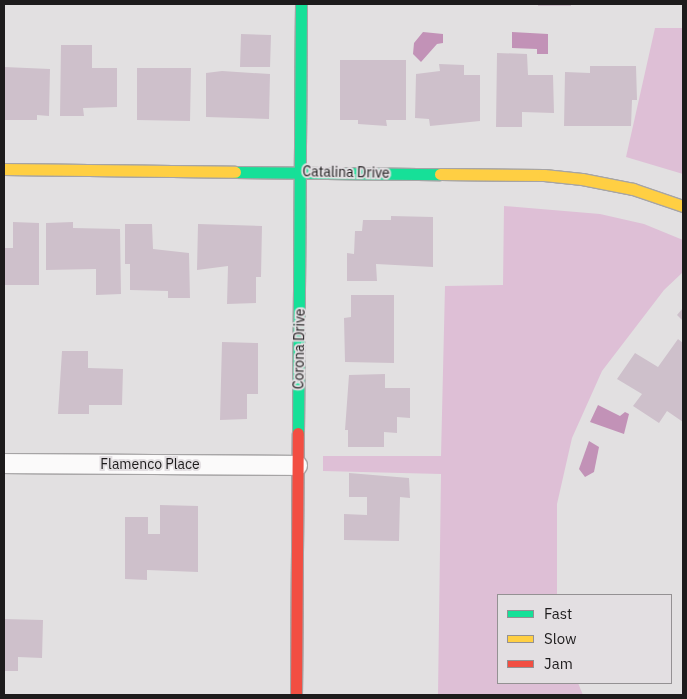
<!DOCTYPE html>
<html>
<head>
<meta charset="utf-8">
<style>
	body { margin:0 }
	#map { position:relative; width:687px; height:699px; overflow:hidden; background:#e2e0e1; font-family:"IBM Plex Sans",sans-serif }
	div>[style] { position:absolute }
	[style*='--x'] { left:calc(var(--x)*1px); top:calc(var(--y)*1px); width:calc(var(--w)*1px); rotate:calc(var(--a)*1deg) }
	.green>* { inset:0; background:#debfd6 }
	.water>* { inset:0; background:#c292b7 }
	.building>* { inset:0; background:#cec0cb }
	.roads { filter:drop-shadow(1px 0 #a6a4a5) drop-shadow(-1px 0 #a6a4a5) drop-shadow(0 1px #a6a4a5) drop-shadow(0 -1px #a6a4a5) }
	.street>* { height:19px; margin:-9.5px; padding:0 9.5px; transform-origin:9.5px; border-radius:9.5px; background:#fbfafa }
	.fast>* { height:11px; margin:-5.5px; padding:0 5.5px; transform-origin:5.5px; border-radius:5.5px; background:#16e098 }
	.slow>* { height:11px; margin:-5.5px; padding:0 5.5px; transform-origin:5.5px; border-radius:5.5px; background:#ffcf43 }
	.jam>* { height:11px; margin:-5.5px; padding:0 5.5px; transform-origin:5.5px; border-radius:5.5px; background:#f24e42 }
	span { translate:-50% -50%; white-space:nowrap; text-align:center; line-height:1.15; -webkit-text-stroke:4px #e3dfe2; paint-order:stroke }
	.street-label { font-size:14px; color:#1d1b1c }
	.frame { position:absolute; inset:0; border:5px solid #1d1b1c; pointer-events:none }
	.legend { position:absolute; left:497px; top:594px; width:175px; height:90px; box-sizing:border-box; background:#e3dfe2; border:1px solid #949193; margin:0; padding:6px 9px; list-style:none; font-size:15px; color:#1d1b1c }
	.legend li { display:flex; align-items:center; gap:10px; height:25px }
	.legend b { width:25px; border:1px solid #949193 }
</style>
</head>
<body>
<div id="map">
	<div class="green">
		<div style="clip-path:polygon(655px 28px,683px 28px,683px 174px,626px 157px)"></div>
		<div style="clip-path:polygon(504px 206px,600px 214px,644px 224px,683px 240px,683px 272px,664px 290px,602px 371px,572px 438px,557px 504px,557px 595px,498px 595px,498px 683px,578px 683px,583px 695px,438px 695px,441px 474px,323px 471px,323px 456px,441px 456px,445px 286px,503px 285px)"></div>
	</div>
	<div class="water">
		<div style="clip-path:polygon(423px 32px,443px 34px,443px 43px,437px 44px,421px 62px,413px 54px,414px 43px)"></div>
		<div style="clip-path:polygon(512px 32px,548px 34px,548px 54px,537px 54px,537px 49px,512px 48px)"></div>
		<div style="clip-path:polygon(598px 405px,620px 416px,625px 412px,629px 414px,624px 434px,590px 422px)"></div>
		<div style="clip-path:polygon(589px 441px,599px 447px,594px 472px,585px 477px,579px 469px)"></div>
	</div>
	<div class="building">
		<div style="clip-path:polygon(538px 4px,571px 4px,571px 6px,538px 6px)"></div>
		<div style="clip-path:polygon(241px 34px,271px 35px,270px 67px,240px 67px)"></div>
		<div style="clip-path:polygon(61px 45px,92px 45px,92px 68px,117px 68px,117px 107px,83px 108px,84px 116px,60px 116px)"></div>
		<div style="clip-path:polygon(497px 53px,527px 54px,528px 75px,553px 75px,554px 113px,522px 112px,522px 127px,496px 127px)"></div>
		<div style="clip-path:polygon(340px 60px,406px 60px,406px 120px,386px 120px,387px 126px,358px 124px,358px 120px,340px 120px)"></div>
		<div style="clip-path:polygon(439px 64px,464px 65px,464px 75px,480px 75px,480px 121px,430px 126px,429px 119px,415px 118px,416px 74px,440px 71px)"></div>
		<div style="clip-path:polygon(590px 66px,636px 66px,637px 100px,632px 100px,631px 126px,564px 126px,565px 72px,590px 73px)"></div>
		<div style="clip-path:polygon(4px 67px,50px 69px,49px 116px,37px 115px,37px 120px,4px 120px)"></div>
		<div style="clip-path:polygon(137px 68px,191px 68px,190px 121px,137px 120px)"></div>
		<div style="clip-path:polygon(222px 71px,270px 74px,269px 119px,206px 117px,206px 73px)"></div>
		<div style="clip-path:polygon(391px 216px,433px 217px,433px 267px,376px 264px,377px 281px,347px 281px,347px 253px,354px 254px,355px 231px,362px 231px,363px 220px,391px 220px)"></div>
		<div style="clip-path:polygon(13px 222px,39px 223px,39px 285px,4px 285px,5px 248px,13px 248px)"></div>
		<div style="clip-path:polygon(73px 222px,73px 228px,120px 229px,121px 294px,96px 295px,96px 269px,46px 270px,46px 223px)"></div>
		<div style="clip-path:polygon(125px 224px,152px 224px,153px 249px,189px 253px,190px 298px,168px 298px,168px 291px,130px 290px,130px 264px,125px 264px)"></div>
		<div style="clip-path:polygon(198px 224px,262px 226px,261px 277px,256px 277px,256px 303px,227px 304px,228px 266px,197px 270px)"></div>
		<div style="clip-path:polygon(351px 295px,394px 295px,394px 363px,345px 362px,344px 318px,351px 317px)"></div>
		<div style="clip-path:polygon(683px 308px,683px 321px,677px 315px)"></div>
		<div style="clip-path:polygon(678px 339px,683px 343px,683px 422px,667px 411px,659px 423px,633px 406px,642px 394px,617px 379px,635px 353px,658px 367px)"></div>
		<div style="clip-path:polygon(222px 342px,258px 343px,258px 394px,247px 394px,247px 419px,220px 420px)"></div>
		<div style="clip-path:polygon(62px 351px,88px 351px,88px 368px,123px 369px,122px 405px,89px 405px,89px 414px,58px 414px)"></div>
		<div style="clip-path:polygon(385px 374px,385px 388px,410px 388px,410px 418px,397px 417px,397px 433px,384px 432px,384px 447px,348px 447px,348px 430px,345px 430px,349px 375px)"></div>
		<div style="clip-path:polygon(349px 473px,409px 478px,410px 498px,400px 497px,399px 541px,344px 540px,344px 514px,367px 515px,367px 497px,349px 497px)"></div>
		<div style="clip-path:polygon(160px 505px,198px 506px,198px 572px,147px 570px,147px 580px,125px 579px,125px 517px,148px 517px,148px 534px,160px 534px)"></div>
		<div style="clip-path:polygon(4px 619px,43px 620px,42px 658px,18px 657px,18px 671px,4px 671px)"></div>
	</div>
	<div class="roads">
		<div class="street">
			<div style="--x:4;--y:463;--w:293;--a:0.4"></div>
		</div>
		<div class="fast">
			<div style="--x:235;--y:172;--w:205;--a:0.6"></div>
			<div style="--x:298;--y:433;--w:429;--a:-89.6"></div>
		</div>
		<div class="slow">
			<div style="--x:4;--y:169;--w:231;--a:0.7"></div>
			<div style="--x:440;--y:174;--w:104;--a:0.6"></div>
			<div style="--x:544;--y:175;--w:38;--a:6"></div>
			<div style="--x:582;--y:179;--w:52;--a:11.1"></div>
			<div style="--x:633;--y:189;--w:53;--a:18.8"></div>
		</div>
		<div class="jam">
			<div style="--x:296;--y:695;--w:262;--a:-89.6"></div>
		</div>
	</div>
	<div class="street-label">
		<span style="left:346px;top:172px;rotate:1deg">Catalina Drive</span>
		<span style="left:299px;top:349px;rotate:-89deg">Corona Drive</span>
		<span style="left:150px;top:464px">Flamenco Place</span>
	</div>
	<div class="frame"></div>
	<ul class="legend">
	<li><b style="height:6px;background:#16e098"></b>Fast</li>
	<li><b style="height:6px;background:#ffcf43"></b>Slow</li>
	<li><b style="height:6px;background:#f24e42"></b>Jam</li>
	</ul>
</div>
</body>
</html>
